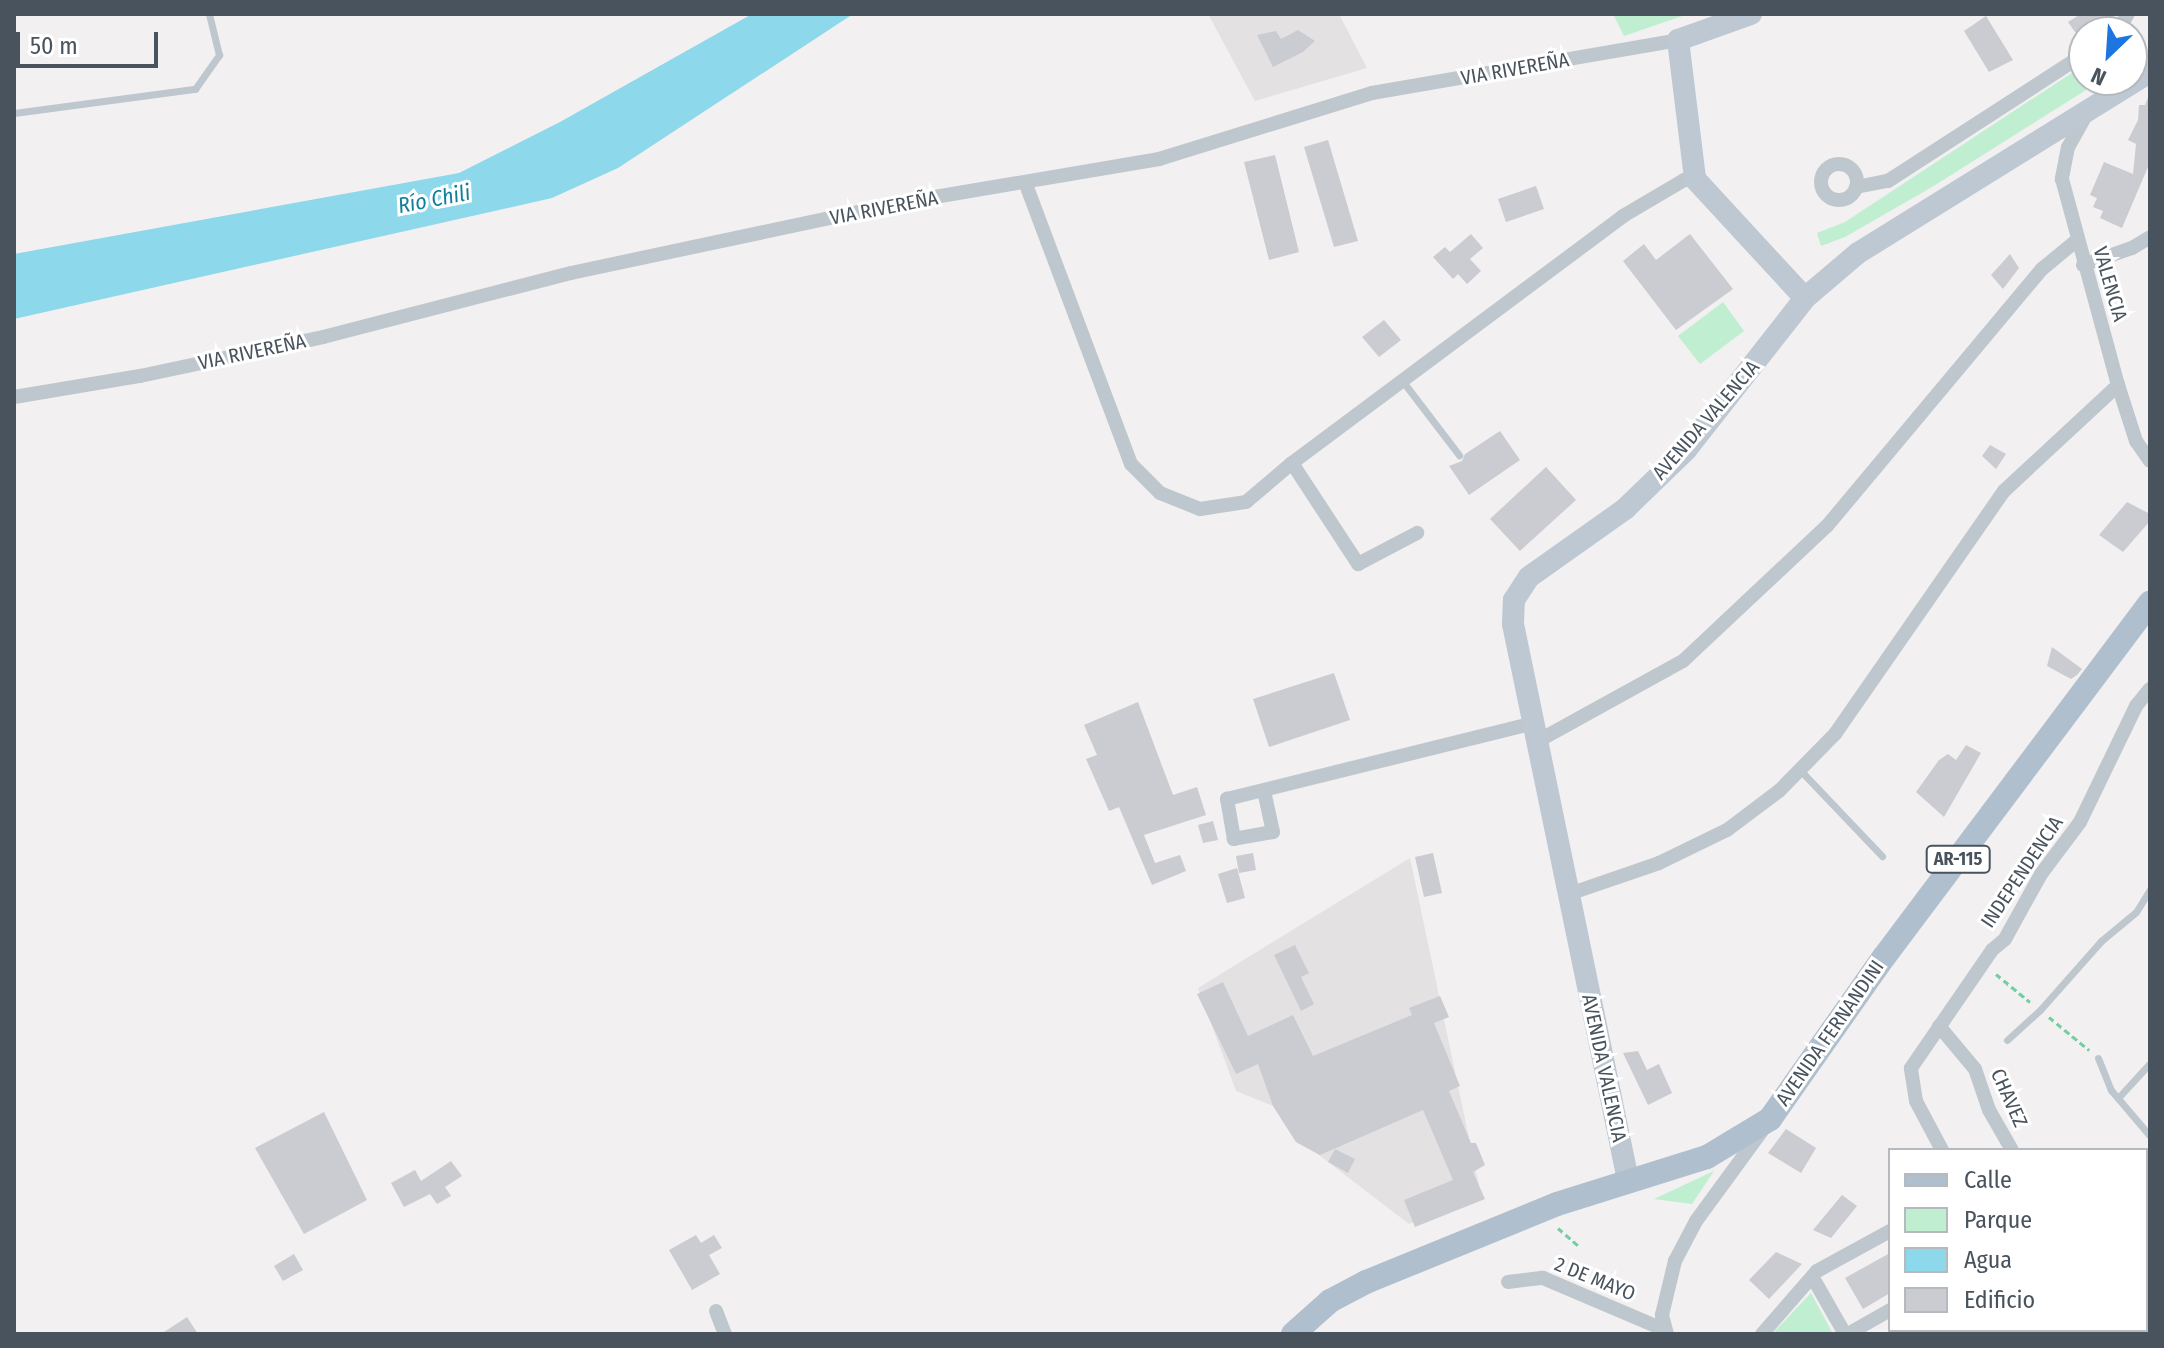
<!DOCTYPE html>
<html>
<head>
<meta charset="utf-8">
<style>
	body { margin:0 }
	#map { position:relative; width:2164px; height:1348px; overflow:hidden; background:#f2f0f0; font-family:"Fira Sans Condensed",sans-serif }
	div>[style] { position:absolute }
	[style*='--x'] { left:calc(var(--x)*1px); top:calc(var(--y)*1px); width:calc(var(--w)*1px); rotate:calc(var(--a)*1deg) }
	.education>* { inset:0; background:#e3e1e2 }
	.green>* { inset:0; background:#bfeed1 }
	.water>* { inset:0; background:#8dd8ea }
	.building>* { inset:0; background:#caccd2 }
	.path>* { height:3px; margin-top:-1.5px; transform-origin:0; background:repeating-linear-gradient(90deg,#78cca1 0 6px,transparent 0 10px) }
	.lane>* { height:7px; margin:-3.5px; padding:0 3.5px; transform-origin:3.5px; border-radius:3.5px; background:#bec7ce }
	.street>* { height:14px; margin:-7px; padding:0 7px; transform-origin:7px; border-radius:7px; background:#bec7ce }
	.street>.ring { margin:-7px; padding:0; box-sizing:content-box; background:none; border:14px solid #bec7ce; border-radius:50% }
	.secondary>* { height:22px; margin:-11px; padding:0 11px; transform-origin:11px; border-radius:11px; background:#bec8d3 }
	.primary>* { height:24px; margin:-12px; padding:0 12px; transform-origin:12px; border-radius:12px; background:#b0bfce }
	span { translate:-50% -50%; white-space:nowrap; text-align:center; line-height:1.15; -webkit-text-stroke:6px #fff; paint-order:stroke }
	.shield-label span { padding:2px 6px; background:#fff; border:2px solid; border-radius:6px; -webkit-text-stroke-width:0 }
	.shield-label { font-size:18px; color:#48535d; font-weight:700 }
	.street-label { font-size:20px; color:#48535d }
	.water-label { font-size:22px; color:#0f7f9a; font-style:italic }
	.frame { position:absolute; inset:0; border:16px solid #48535d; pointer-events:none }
	.legend { position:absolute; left:1888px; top:1148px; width:260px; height:184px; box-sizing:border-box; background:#fff; border:2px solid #b6babe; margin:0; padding:10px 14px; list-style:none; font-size:24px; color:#48535d }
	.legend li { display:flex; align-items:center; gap:16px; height:40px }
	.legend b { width:40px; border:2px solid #b6babe }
	.north { position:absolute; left:2068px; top:16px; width:80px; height:80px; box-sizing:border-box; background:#fff; border:2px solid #b6babe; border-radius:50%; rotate:205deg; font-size:22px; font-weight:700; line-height:32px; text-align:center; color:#48535d }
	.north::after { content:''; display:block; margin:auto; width:28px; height:36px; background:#1d75df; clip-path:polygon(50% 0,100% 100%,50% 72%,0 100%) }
	.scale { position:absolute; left:16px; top:32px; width:142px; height:36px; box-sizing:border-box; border:4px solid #48535d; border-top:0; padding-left:10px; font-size:24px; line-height:28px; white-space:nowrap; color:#48535d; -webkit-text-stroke:6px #fff; paint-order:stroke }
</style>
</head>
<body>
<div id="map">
	<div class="education">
		<div style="clip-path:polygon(1208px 14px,1339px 14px,1367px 68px,1255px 101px)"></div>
		<div style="clip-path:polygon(1410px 858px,1481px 1195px,1409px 1224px,1319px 1155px,1296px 1142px,1273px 1106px,1236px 1091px,1198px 988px)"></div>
	</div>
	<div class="green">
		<div style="clip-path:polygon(1613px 14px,1688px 14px,1624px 36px)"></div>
		<div style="clip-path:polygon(2084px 65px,2084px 80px,2102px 80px,1932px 187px,1845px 237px,1821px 246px,1817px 233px,1845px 222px)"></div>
		<div style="clip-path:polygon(1723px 302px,1744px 331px,1700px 364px,1678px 336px)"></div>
		<div style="clip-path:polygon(1714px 1171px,1692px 1204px,1654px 1199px)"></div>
		<div style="clip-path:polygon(1811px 1293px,1833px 1334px,1772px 1334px)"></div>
	</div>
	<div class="water">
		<div style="clip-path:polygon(752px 14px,853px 14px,618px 168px,552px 198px,14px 319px,14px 254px,459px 173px,560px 122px)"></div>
	</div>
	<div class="building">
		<div style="clip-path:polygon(2081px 14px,2116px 14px,2095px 32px,2075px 32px,2068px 22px)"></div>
		<div style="clip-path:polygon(1986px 16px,2013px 60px,1989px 72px,1964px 31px)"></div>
		<div style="clip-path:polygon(1298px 30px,1315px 41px,1303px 52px,1273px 67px,1257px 35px,1276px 31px,1281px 39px)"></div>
		<div style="clip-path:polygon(2150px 93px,2150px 162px,2122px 228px,2100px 218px,2103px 211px,2093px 207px,2097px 198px,2090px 195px,2104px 162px,2133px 174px,2136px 144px,2128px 140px,2138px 120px,2139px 105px,2145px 105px)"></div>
		<div style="clip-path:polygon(1328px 140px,1358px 241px,1334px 247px,1304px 147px)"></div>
		<div style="clip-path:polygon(1275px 155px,1299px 252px,1269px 260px,1244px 162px)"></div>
		<div style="clip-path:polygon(1536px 186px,1544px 209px,1506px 222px,1498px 199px)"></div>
		<div style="clip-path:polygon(1471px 234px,1483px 248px,1470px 259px,1481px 271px,1467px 284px,1458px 274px,1453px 279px,1433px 257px,1445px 247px,1450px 252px)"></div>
		<div style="clip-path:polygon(1690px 234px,1733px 289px,1676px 330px,1623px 261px,1644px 244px,1656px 260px)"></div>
		<div style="clip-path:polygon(2010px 254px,2019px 268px,2003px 289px,1991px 275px)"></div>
		<div style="clip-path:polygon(1384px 320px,1401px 340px,1379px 357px,1362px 337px)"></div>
		<div style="clip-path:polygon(1500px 431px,1520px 460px,1469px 495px,1449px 466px,1462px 461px,1465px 454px)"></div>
		<div style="clip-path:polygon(1990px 445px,2006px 454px,1996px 469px,1982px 456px)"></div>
		<div style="clip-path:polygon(1546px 467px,1576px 500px,1520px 551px,1490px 519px)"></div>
		<div style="clip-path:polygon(2127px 502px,2150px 514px,2150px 521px,2123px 552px,2099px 535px)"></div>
		<div style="clip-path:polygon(2052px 647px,2082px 669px,2077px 675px,2071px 679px,2047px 666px)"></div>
		<div style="clip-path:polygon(1334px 673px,1350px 720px,1269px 747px,1253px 699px)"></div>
		<div style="clip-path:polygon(1138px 702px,1173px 795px,1197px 787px,1206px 815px,1144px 835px,1155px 863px,1180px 855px,1186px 871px,1152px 885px,1119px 807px,1109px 811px,1086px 759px,1097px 755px,1084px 725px)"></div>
		<div style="clip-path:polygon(1966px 745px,1981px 753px,1944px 817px,1916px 792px,1939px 760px,1948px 754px,1956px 760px)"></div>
		<div style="clip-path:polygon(1213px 821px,1218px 840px,1203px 843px,1198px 825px)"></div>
		<div style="clip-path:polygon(1253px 853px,1256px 870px,1239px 873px,1236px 856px)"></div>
		<div style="clip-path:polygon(1433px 853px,1442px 893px,1424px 897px,1415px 857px)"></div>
		<div style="clip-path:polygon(1237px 868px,1245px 898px,1227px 903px,1218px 874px)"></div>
		<div style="clip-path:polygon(1295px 945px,1309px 973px,1301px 977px,1314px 1004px,1301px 1011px,1274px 955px)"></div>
		<div style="clip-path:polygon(1223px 982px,1248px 1036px,1293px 1015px,1313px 1056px,1412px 1015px,1409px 1008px,1440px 996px,1449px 1017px,1434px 1023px,1460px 1086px,1449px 1091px,1471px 1143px,1476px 1143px,1485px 1165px,1473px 1172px,1485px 1199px,1415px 1227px,1404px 1200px,1453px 1180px,1423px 1110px,1320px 1155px,1296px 1142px,1273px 1106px,1258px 1064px,1236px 1074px,1197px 994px)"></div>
		<div style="clip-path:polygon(1638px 1051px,1647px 1070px,1659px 1064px,1672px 1093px,1648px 1105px,1623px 1053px)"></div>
		<div style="clip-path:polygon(324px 1112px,367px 1200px,304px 1234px,255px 1148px)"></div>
		<div style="clip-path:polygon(1786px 1129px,1816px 1148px,1801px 1173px,1768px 1153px)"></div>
		<div style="clip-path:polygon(1335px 1149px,1355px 1159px,1348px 1173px,1328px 1162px)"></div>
		<div style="clip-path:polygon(451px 1161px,462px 1176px,445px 1187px,451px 1196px,437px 1204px,430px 1194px,404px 1207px,391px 1183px,415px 1170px,421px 1181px)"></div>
		<div style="clip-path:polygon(1842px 1195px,1857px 1206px,1831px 1238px,1813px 1230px)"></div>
		<div style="clip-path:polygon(696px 1235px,701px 1243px,714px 1235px,722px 1248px,709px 1255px,720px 1274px,692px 1290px,669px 1250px)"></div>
		<div style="clip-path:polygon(1776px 1252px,1802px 1264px,1769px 1299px,1749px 1280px)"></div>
		<div style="clip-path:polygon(1890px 1253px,1890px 1293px,1863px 1309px,1845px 1278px)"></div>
		<div style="clip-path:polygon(294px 1254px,303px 1270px,283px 1281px,274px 1266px)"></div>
		<div style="clip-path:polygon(187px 1317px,198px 1334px,161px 1334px)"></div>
	</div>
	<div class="path">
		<div style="--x:1996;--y:974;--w:44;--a:39.5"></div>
		<div style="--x:2049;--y:1017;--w:52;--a:39.5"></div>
		<div style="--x:1558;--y:1228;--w:28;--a:41"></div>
		<div style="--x:2146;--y:1312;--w:6;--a:51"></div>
	</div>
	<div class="lane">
		<div style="--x:14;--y:113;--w:183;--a:-7.6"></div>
		<div style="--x:195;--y:89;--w:42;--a:-54.8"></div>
		<div style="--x:219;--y:55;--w:42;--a:-103.7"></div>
		<div style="--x:1404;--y:383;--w:91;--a:52.6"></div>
		<div style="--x:1800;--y:770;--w:119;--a:46.4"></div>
		<div style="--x:2007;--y:1040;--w:45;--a:-42.3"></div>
		<div style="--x:2040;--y:1010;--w:92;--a:-48.5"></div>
		<div style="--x:2101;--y:941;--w:45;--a:-39.6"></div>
		<div style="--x:2136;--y:912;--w:26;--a:-58"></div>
		<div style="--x:2098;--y:1058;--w:35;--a:68"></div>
		<div style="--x:2111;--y:1090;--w:60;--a:49.7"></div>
		<div style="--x:2118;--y:1098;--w:47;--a:-47.6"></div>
	</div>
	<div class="street">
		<div style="--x:2117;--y:32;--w:21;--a:-59"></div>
		<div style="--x:2086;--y:115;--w:37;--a:119"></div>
		<div style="--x:2068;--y:147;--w:33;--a:101"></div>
		<div style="--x:2062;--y:179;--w:213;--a:74.8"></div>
		<div style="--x:2118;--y:385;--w:59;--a:72.2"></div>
		<div style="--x:2136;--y:441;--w:24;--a:55"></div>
		<div class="ring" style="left:1821px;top:164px;width:22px;height:22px"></div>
		<div style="--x:1025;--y:182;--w:301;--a:69.4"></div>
		<div style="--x:1131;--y:464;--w:41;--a:45"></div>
		<div style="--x:1160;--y:493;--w:43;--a:21.8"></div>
		<div style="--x:1200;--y:509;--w:47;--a:-8.7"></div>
		<div style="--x:1246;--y:502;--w:60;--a:-40.3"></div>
		<div style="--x:1292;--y:463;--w:413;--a:-36.7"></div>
		<div style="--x:1623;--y:216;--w:71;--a:-30.5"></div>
		<div style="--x:1684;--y:180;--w:11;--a:-5"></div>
		<div style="--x:1856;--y:187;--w:33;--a:-11"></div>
		<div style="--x:1888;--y:181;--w:234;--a:-32.9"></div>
		<div style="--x:2083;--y:265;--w:52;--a:-19.1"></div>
		<div style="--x:2132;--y:248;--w:21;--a:-31"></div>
		<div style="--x:14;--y:397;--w:128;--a:-9.5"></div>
		<div style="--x:140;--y:376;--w:187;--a:-12"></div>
		<div style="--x:323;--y:337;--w:256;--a:-14.5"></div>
		<div style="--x:571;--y:273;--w:341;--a:-12"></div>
		<div style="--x:905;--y:202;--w:258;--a:-9.6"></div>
		<div style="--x:1159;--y:159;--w:223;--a:-17.2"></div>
		<div style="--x:1372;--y:93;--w:311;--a:-9.8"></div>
		<div style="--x:1292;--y:463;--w:121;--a:56.8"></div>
		<div style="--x:1358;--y:564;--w:67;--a:-27.7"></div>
		<div style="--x:1536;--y:742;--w:168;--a:-28.9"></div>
		<div style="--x:1683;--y:661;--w:197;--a:-43.2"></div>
		<div style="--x:1827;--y:526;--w:335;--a:-50.1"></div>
		<div style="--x:2042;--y:269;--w:45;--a:-39.6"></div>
		<div style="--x:1264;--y:791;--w:42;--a:77.6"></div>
		<div style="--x:1273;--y:832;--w:40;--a:170"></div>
		<div style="--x:1234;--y:839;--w:41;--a:-99.9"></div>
		<div style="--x:1227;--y:799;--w:315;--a:-13.9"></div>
		<div style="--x:1569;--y:894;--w:95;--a:-19"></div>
		<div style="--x:1659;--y:863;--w:76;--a:-25.9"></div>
		<div style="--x:1727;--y:830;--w:65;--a:-36.9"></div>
		<div style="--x:1779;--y:791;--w:80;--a:-45.5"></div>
		<div style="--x:1835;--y:734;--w:296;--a:-55.2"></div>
		<div style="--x:2004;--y:491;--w:156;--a:-42.9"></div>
		<div style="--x:1939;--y:1026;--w:56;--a:50.1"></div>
		<div style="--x:1975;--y:1069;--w:43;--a:71.1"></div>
		<div style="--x:1989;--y:1110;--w:46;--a:60.1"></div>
		<div style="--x:1942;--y:1150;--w:55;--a:-118"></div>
		<div style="--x:1916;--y:1101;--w:33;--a:-99"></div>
		<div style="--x:1911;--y:1068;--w:143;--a:-55.5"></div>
		<div style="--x:1992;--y:950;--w:17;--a:-40"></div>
		<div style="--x:2005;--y:939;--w:74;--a:-61"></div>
		<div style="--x:2041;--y:874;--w:65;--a:-53.1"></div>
		<div style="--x:2080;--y:822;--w:129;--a:-64.2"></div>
		<div style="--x:2136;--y:706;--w:22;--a:-51"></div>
		<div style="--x:2146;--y:1158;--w:4;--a:-27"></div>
		<div style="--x:1813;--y:1278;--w:64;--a:60.3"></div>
		<div style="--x:1508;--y:1282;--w:35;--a:-7"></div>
		<div style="--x:1543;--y:1278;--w:133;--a:23.1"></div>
		<div style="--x:716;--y:1311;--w:25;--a:69"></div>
		<div style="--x:1667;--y:1334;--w:20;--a:-105"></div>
		<div style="--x:1662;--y:1315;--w:56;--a:-76.5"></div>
		<div style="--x:1675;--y:1261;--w:45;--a:-62.3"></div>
		<div style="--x:1696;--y:1221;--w:115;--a:-53.8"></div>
		<div style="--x:1762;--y:1334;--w:84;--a:-48.9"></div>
		<div style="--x:1817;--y:1271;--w:83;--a:-28.7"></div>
		<div style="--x:1848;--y:1334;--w:48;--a:-29.7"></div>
	</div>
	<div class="secondary">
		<div style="--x:1751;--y:14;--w:77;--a:160.4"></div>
		<div style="--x:1678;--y:40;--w:140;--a:83"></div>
		<div style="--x:1695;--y:179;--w:162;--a:47.3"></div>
		<div style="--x:1628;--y:1180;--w:568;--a:-101.69"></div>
		<div style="--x:1513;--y:624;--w:24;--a:-88"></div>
		<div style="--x:1514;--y:600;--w:27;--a:-57"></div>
		<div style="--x:1529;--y:577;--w:118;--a:-35.3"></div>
		<div style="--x:1625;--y:509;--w:85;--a:-44"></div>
		<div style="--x:1686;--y:450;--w:193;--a:-51.9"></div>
		<div style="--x:1805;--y:298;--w:70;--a:-40.3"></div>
		<div style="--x:1858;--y:253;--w:344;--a:-31.8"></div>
	</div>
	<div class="primary">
		<div style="--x:1293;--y:1334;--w:50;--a:-41.7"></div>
		<div style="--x:1330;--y:1301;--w:41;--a:-27.8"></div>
		<div style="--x:1366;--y:1282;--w:206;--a:-22.2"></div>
		<div style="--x:1557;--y:1204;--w:157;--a:-17.4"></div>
		<div style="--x:1707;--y:1157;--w:74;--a:-31.1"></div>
		<div style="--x:1770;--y:1119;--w:198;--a:-54.9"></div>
		<div style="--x:1884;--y:957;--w:443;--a:-53.1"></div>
	</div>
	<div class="shield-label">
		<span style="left:1958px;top:859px">AR-115</span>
	</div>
	<div class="street-label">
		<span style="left:1515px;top:69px;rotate:-10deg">VIA RIVEREÑA</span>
		<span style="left:884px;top:208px;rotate:-11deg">VIA RIVEREÑA</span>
		<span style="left:2110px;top:284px;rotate:74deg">VALENCIA</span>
		<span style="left:252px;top:352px;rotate:-12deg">VIA RIVEREÑA</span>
		<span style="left:1706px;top:420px;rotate:-49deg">AVENIDA VALENCIA</span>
		<span style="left:2022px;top:872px;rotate:-56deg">INDEPENDENCIA</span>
		<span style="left:1830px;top:1033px;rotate:-55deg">AVENIDA FERNANDINI</span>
		<span style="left:1604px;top:1068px;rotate:78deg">AVENIDA VALENCIA</span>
		<span style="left:2009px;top:1098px;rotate:66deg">CHAVEZ</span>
		<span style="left:1595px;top:1279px;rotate:22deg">2 DE MAYO</span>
	</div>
	<div class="water-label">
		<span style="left:434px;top:199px;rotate:-11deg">Río Chili</span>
	</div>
	<div class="frame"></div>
	<ul class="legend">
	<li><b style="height:10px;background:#b0bfce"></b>Calle</li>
	<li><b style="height:22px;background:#bfeed1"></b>Parque</li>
	<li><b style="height:22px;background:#8dd8ea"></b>Agua</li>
	<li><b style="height:22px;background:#caccd2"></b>Edificio</li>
	</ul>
	<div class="north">N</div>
	<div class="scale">50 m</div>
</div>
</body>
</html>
